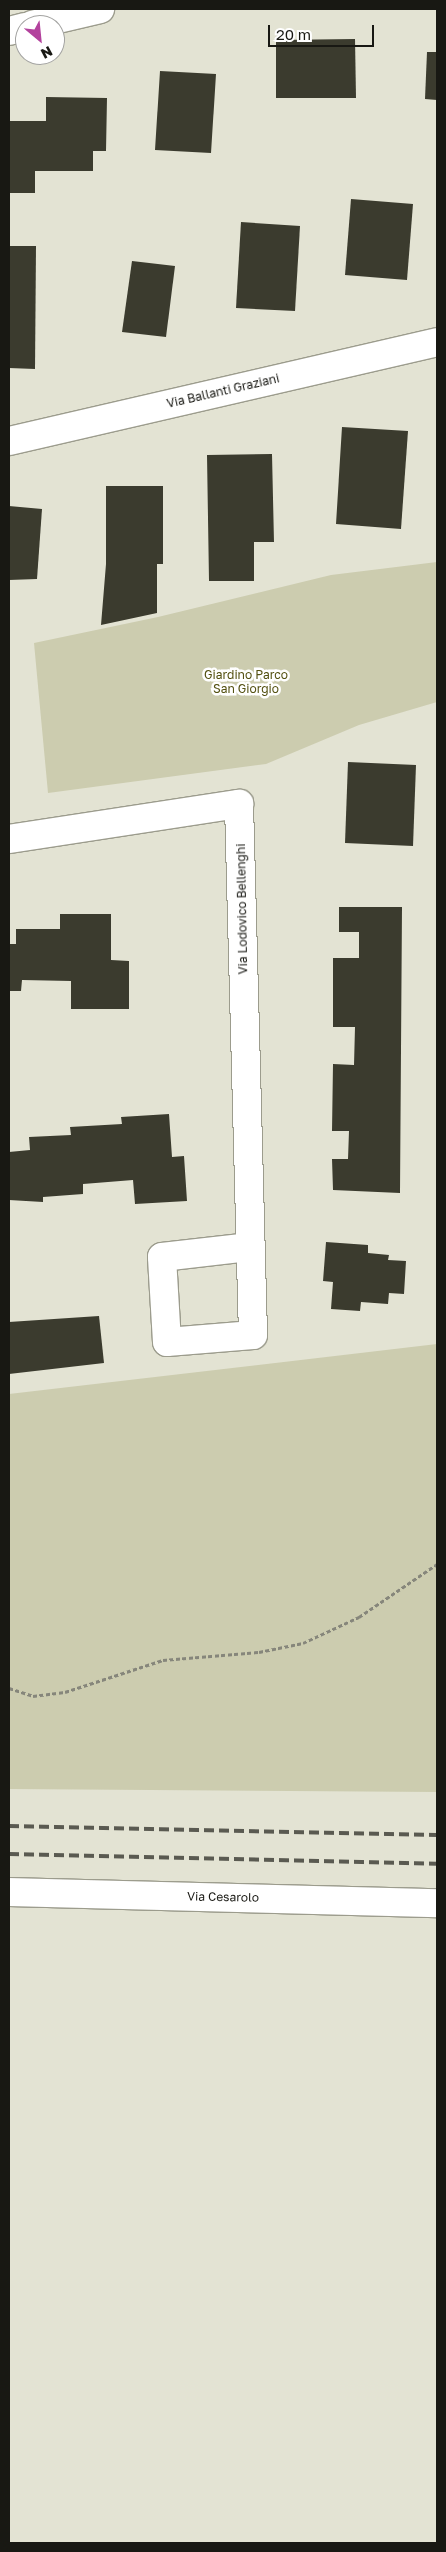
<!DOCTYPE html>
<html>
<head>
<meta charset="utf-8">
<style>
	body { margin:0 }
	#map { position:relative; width:446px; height:2552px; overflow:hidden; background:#e3e3d3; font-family:"Golos Text",sans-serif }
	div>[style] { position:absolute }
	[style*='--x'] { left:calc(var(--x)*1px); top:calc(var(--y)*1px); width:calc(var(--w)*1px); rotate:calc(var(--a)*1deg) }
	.green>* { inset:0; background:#ccccaf }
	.building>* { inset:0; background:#3b3b2e }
	.path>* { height:3px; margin-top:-1.5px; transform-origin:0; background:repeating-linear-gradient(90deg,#86867b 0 4px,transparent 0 6.5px) }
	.roads { filter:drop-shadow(1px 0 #9c9c8d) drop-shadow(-1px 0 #9c9c8d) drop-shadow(0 1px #9c9c8d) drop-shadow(0 -1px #9c9c8d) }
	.street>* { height:28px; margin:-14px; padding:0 14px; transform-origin:14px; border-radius:14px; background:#fff }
	.rail>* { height:4px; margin-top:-2px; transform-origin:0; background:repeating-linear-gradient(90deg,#5a5a51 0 10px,transparent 0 15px) }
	span { translate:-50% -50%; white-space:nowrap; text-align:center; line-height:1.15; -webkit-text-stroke:5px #fff; paint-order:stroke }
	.street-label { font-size:12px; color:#181813 }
	.park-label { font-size:12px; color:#535010 }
	.frame { position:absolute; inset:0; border:10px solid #181813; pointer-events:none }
	.north { position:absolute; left:15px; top:15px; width:50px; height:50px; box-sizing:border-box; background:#fff; border:1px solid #a3a3a1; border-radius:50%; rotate:152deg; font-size:14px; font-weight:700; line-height:20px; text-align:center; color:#181813 }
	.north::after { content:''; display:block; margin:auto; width:18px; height:22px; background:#b3429d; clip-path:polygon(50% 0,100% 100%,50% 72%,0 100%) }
	.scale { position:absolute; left:268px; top:25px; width:106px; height:22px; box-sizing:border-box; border:2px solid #181813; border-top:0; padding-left:6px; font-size:15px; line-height:18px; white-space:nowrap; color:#181813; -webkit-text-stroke:4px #fff; paint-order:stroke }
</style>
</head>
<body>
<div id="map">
	<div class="green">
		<div style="clip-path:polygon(437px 562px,437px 702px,359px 725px,266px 764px,48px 793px,34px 643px,158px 617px,331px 575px)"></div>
		<div style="clip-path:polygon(437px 1344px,437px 1792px,9px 1789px,9px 1394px)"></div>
	</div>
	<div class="building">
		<div style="clip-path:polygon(355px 39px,356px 98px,276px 98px,276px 40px)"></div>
		<div style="clip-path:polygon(427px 52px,437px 52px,437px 100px,425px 99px)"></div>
		<div style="clip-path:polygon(160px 71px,216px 74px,211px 153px,155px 150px)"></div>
		<div style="clip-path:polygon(46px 97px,107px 98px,106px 151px,93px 151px,93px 171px,35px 171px,35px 193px,9px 193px,9px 121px,46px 121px)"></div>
		<div style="clip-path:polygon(351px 199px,413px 204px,407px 280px,345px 275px)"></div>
		<div style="clip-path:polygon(241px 222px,300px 226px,295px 311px,236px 308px)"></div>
		<div style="clip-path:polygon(9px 246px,36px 246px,35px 369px,9px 368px)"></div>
		<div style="clip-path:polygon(132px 261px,175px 266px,166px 337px,122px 332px)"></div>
		<div style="clip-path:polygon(342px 427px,408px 431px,401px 529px,336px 524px)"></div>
		<div style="clip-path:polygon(272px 454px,274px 542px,254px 542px,254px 581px,209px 581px,207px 455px)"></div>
		<div style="clip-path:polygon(106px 486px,163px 486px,163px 564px,157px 564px,157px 613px,101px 625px,106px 564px)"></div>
		<div style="clip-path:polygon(9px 506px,42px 509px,37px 579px,9px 580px)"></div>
		<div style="clip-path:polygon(348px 762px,416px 765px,413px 846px,345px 843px)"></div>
		<div style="clip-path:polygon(339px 907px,402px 907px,400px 1193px,333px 1190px,332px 1159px,348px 1159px,349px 1131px,332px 1131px,333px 1064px,354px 1065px,355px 1027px,333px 1027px,333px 958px,359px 958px,359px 932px,339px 932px)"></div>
		<div style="clip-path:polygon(60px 914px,111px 914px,111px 960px,129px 961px,129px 1009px,71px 1009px,71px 981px,22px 980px,21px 991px,9px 991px,9px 944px,16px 944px,16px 929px,60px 929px)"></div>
		<div style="clip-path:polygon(169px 1114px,172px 1157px,184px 1156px,187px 1201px,135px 1204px,133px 1180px,83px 1184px,83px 1194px,43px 1197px,43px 1202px,9px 1200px,9px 1152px,30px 1150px,29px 1137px,71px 1135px,70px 1127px,122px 1124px,121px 1117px)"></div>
		<div style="clip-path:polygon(326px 1242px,368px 1245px,368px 1253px,389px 1255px,388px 1260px,406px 1261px,404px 1294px,389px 1293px,388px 1304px,361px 1302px,360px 1311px,331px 1309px,333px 1282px,323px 1281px)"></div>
		<div style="clip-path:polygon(99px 1316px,104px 1363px,9px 1374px,9px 1322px)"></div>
	</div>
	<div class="path">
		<div style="--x:9;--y:1688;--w:25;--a:18"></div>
		<div style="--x:33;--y:1696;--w:32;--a:-7"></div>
		<div style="--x:65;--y:1692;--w:103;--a:-18.1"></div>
		<div style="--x:163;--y:1660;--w:96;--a:-4.8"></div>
		<div style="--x:259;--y:1652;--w:45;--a:-11.6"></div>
		<div style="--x:303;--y:1643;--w:62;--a:-24.9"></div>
		<div style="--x:359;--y:1617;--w:94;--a:-34.2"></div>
	</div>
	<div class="roads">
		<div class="street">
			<div style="--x:32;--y:25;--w:70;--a:-13.2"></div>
			<div style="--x:9;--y:31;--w:16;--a:-14"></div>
			<div style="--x:9;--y:441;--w:439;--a:-13"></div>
			<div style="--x:9;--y:839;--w:233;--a:-8.7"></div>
			<div style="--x:239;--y:804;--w:531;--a:88.49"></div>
			<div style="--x:253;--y:1335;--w:86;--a:175.3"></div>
			<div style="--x:167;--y:1342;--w:85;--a:-93.4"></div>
			<div style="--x:162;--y:1257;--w:89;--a:-6.5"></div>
			<div style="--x:9;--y:1892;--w:428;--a:1.5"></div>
		</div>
	</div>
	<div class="rail">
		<div style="--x:9;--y:1826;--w:428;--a:1.2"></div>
		<div style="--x:9;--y:1854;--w:428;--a:1.3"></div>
	</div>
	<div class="street-label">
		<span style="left:223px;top:391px;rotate:-13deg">Via Ballanti Graziani</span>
		<span style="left:242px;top:909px;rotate:-91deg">Via Lodovico Bellenghi</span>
		<span style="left:223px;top:1897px;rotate:1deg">Via Cesarolo</span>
	</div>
	<div class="park-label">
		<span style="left:246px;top:682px">Giardino Parco<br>San Giorgio</span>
	</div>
	<div class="frame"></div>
	<div class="north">N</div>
	<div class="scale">20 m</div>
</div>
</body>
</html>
